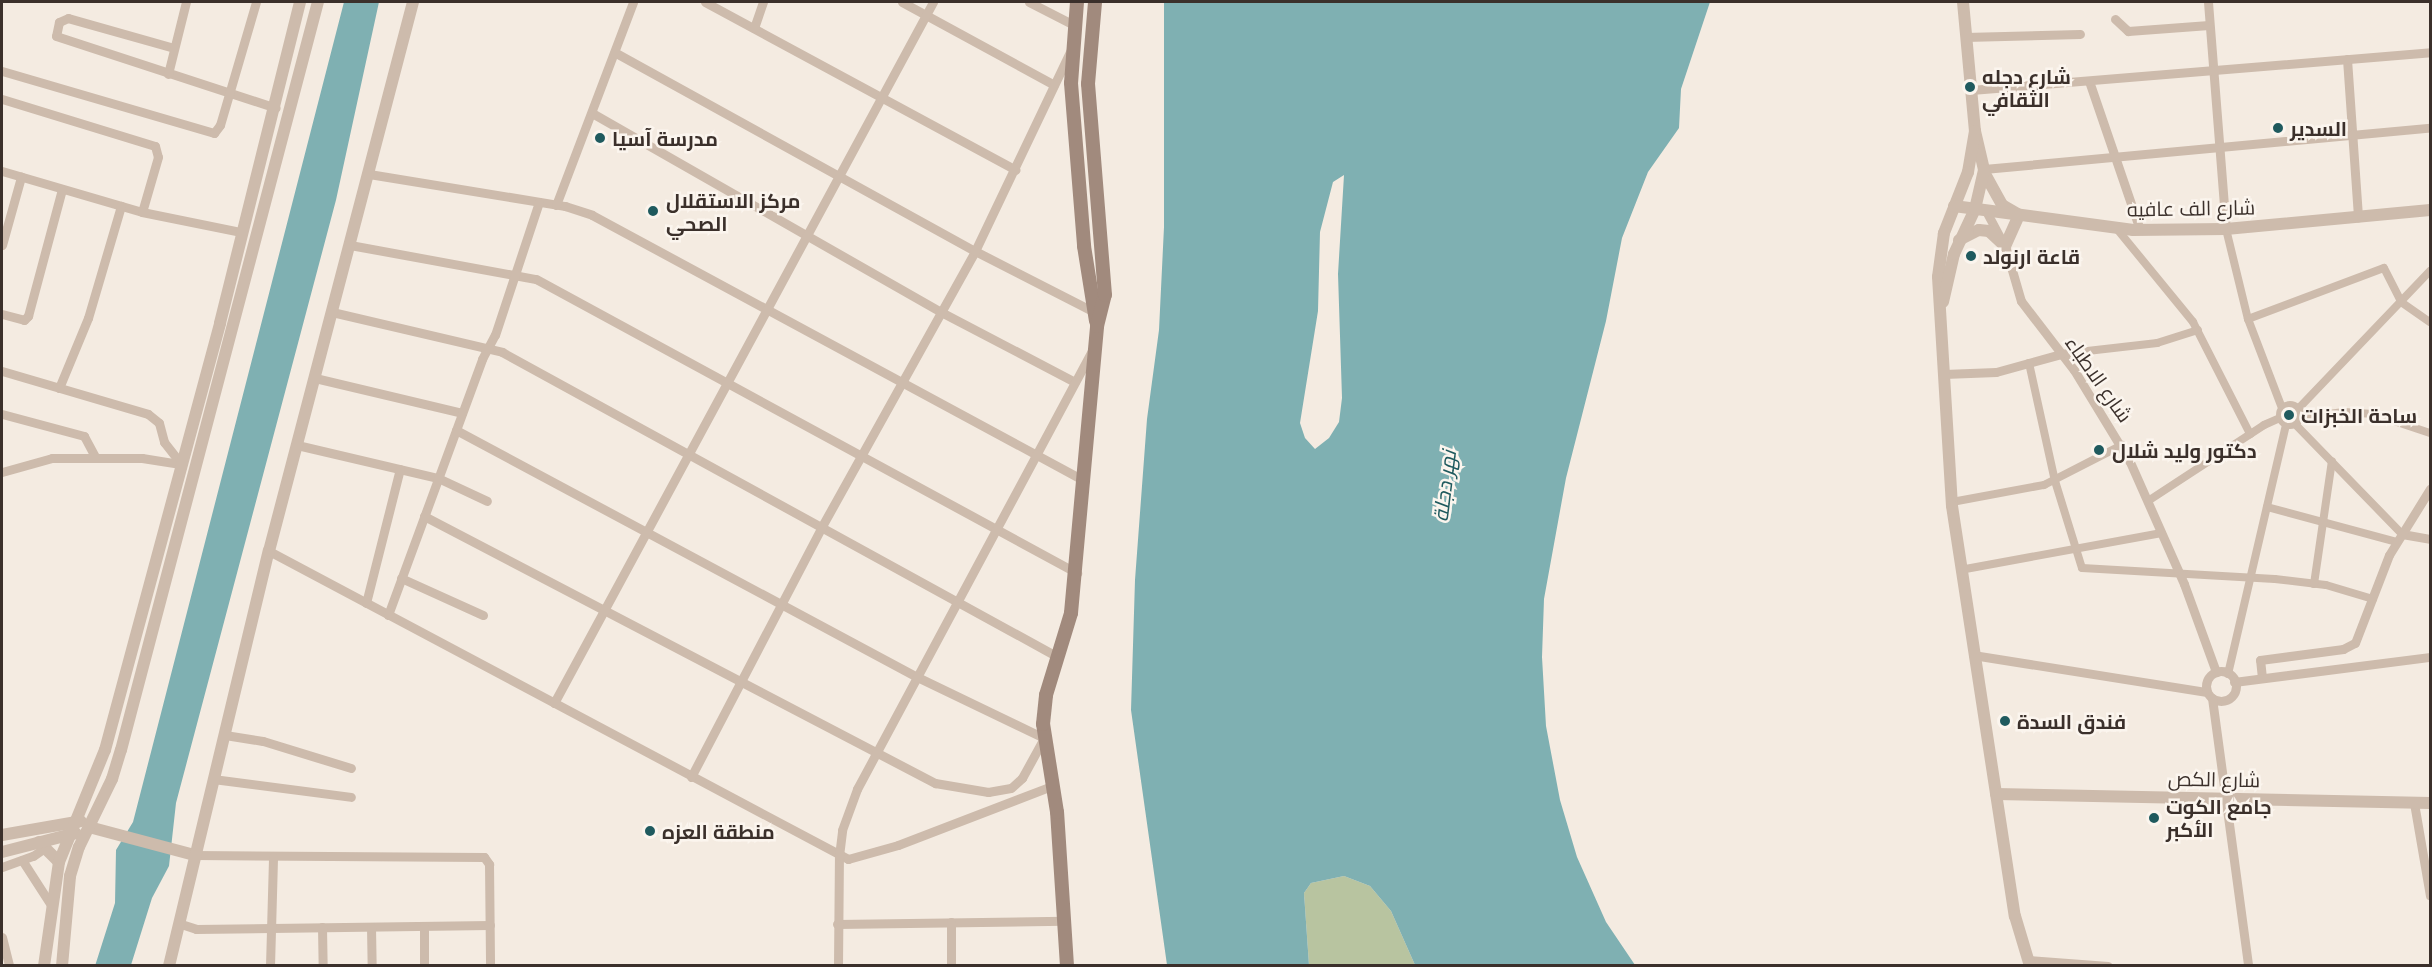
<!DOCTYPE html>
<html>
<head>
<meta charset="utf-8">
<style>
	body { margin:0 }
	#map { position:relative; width:2432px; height:967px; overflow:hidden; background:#f4ebe1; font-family:"Open Sans",Cairo,sans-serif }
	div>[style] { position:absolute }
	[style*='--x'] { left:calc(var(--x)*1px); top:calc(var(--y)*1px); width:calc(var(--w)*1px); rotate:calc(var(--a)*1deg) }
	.green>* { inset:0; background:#b8c4a0 }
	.water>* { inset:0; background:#7fb0b2 }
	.pedestrian>* { height:8px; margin:-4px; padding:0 4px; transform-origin:4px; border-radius:4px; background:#cdbbac }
	.pedestrian>.ring { margin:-4px; padding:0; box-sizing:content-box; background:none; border:8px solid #cdbbac; border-radius:50% }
	.minor>* { height:9px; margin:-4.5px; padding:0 4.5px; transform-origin:4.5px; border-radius:4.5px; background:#cdbbac }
	.minor>.ring { margin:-4.5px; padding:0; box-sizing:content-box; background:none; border:9px solid #cdbbac; border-radius:50% }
	.tertiary>* { height:12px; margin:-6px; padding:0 6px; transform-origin:6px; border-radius:6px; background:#cdbbac }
	.secondary>* { height:14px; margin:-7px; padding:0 7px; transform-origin:7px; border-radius:7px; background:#a18a7d }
	.dots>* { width:16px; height:16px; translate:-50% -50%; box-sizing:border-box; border:3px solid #fbf5ee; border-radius:50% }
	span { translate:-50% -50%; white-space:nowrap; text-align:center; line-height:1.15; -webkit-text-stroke:5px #fbf5ee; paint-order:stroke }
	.poi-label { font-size:20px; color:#3b302b; font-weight:700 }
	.left { translate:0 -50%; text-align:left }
	.street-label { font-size:20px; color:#3b302b }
	.water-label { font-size:21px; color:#1f5a5e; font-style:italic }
	.frame { position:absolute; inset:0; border:3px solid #3b302b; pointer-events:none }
</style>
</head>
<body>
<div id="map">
	<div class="green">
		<div style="clip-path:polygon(1344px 876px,1370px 886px,1391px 911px,1415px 965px,1309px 965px,1304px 893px,1311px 883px)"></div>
	</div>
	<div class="water">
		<div style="clip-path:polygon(344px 2px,379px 2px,336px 200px,176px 803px,169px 866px,152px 898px,131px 965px,95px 966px,115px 903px,116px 850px,133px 822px)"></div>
		<div style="clip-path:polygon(evenodd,1164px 2px,1710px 2px,1681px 89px,1679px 128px,1648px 172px,1622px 238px,1606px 321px,1566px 478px,1544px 599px,1542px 657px,1546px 726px,1560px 800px,1577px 857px,1606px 922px,1635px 965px,1415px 965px,1391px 911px,1370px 886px,1344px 876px,1311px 883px,1304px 893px,1309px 965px,1167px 965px,1131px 710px,1135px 580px,1147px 419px,1159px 330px,1164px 227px,1164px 2px,1344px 175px,1338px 274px,1342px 398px,1339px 422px,1329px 438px,1315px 449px,1305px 438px,1300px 423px,1318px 311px,1320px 232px,1333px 182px,1344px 175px)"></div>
	</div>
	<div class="pedestrian">
		<div style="--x:2117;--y:229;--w:120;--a:50.7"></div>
		<div style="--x:2193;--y:322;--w:126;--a:63"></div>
		<div style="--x:2226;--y:229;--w:93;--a:76.3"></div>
		<div style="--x:2248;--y:319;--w:95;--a:69.1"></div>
		<div style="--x:2248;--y:319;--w:145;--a:-20.6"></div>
		<div style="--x:2384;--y:268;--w:38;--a:63"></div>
		<div style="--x:2401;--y:302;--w:35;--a:35"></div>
		<div style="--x:2061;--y:354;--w:97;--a:-6.5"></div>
		<div style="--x:2157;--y:343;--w:43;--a:-17.6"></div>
		<div style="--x:2029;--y:363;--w:121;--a:77.6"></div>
		<div style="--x:2055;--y:481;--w:91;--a:72.8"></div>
		<div style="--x:2082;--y:568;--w:193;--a:3.3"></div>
		<div style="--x:2275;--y:579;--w:51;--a:6.7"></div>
		<div style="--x:2326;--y:585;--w:49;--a:16.6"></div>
		<div class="ring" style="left:2280px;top:405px;width:12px;height:12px"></div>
		<div style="--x:2298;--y:409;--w:191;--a:-46.3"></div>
		<div style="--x:2299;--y:418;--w:45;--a:-7.6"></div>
		<div style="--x:2344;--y:412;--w:29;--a:4"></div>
		<div style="--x:2373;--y:414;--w:60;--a:18.4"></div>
		<div style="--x:2295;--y:424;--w:153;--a:45.8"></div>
		<div style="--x:2148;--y:501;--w:139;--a:-33.2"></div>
		<div style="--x:2264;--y:425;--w:17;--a:-24"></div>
		<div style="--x:1952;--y:502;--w:94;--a:-10.5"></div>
		<div style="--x:2044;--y:485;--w:88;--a:-27.1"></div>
		<div style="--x:2267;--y:507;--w:135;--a:15.1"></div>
		<div style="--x:1960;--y:570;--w:205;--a:-10.4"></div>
		<div style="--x:2314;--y:584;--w:124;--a:-81.7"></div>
		<div style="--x:2228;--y:674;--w:257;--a:-76.9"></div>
	</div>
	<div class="minor">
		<div style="--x:705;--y:2;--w:353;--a:28.4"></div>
		<div style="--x:902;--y:2;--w:173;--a:28.6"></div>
		<div style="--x:1029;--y:2;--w:51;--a:27.1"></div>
		<div style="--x:2208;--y:2;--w:228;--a:85.5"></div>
		<div style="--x:2115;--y:19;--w:18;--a:43"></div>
		<div style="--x:2128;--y:31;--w:81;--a:-4.2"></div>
		<div style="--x:754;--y:28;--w:28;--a:-71"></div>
		<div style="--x:1965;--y:37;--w:115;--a:-1.5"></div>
		<div style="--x:174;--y:48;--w:110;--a:-164.2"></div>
		<div style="--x:68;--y:18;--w:10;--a:156"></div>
		<div style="--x:59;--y:22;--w:14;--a:102"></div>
		<div style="--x:56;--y:36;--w:231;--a:18.1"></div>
		<div style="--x:616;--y:53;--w:410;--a:28.9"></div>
		<div style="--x:975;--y:251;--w:134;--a:27.1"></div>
		<div style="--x:2347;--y:59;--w:159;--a:86"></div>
		<div style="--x:2;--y:71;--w:221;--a:16.3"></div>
		<div style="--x:214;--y:133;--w:10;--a:-53"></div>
		<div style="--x:220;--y:125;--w:128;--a:-73.7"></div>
		<div style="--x:168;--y:74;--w:74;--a:-76"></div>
		<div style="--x:2089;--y:81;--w:157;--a:71.1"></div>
		<div style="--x:1971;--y:90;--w:461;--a:-4.7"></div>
		<div style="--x:2;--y:99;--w:160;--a:17.1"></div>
		<div style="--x:155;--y:146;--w:11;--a:75"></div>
		<div style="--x:158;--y:157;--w:57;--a:106.2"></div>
		<div style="--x:592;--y:113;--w:402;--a:29.7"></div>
		<div style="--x:941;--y:312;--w:151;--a:27.6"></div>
		<div style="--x:1984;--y:169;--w:448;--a:-5.3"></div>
		<div style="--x:2;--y:171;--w:146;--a:16.3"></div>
		<div style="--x:142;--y:212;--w:100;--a:11.5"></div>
		<div style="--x:369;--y:174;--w:199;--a:9.3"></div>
		<div style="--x:565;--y:206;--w:28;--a:18"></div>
		<div style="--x:592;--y:215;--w:560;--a:28.35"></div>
		<div style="--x:556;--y:205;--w:217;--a:-69.2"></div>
		<div style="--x:1986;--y:211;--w:40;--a:62"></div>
		<div style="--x:2005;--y:246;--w:57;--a:73.8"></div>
		<div style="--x:2021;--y:301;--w:87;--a:52.5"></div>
		<div style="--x:2074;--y:370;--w:108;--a:58.7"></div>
		<div style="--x:2130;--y:462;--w:133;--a:66.1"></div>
		<div style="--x:2184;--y:584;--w:94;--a:70"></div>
		<div style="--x:2;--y:245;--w:71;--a:-74.4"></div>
		<div style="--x:350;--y:245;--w:189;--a:10.4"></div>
		<div style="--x:536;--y:279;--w:616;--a:28.52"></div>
		<div style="--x:332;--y:312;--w:175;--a:13.2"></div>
		<div style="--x:502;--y:352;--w:634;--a:28.75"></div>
		<div style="--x:2;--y:314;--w:23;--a:15"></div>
		<div style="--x:24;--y:320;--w:6;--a:-45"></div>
		<div style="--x:28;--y:316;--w:131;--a:-75"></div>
		<div style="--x:2;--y:371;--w:152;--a:16.4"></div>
		<div style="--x:148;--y:414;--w:14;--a:39"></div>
		<div style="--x:159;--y:423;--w:20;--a:75"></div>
		<div style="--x:164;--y:442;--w:28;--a:52"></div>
		<div style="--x:1944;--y:374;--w:52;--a:-2.2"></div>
		<div style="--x:1996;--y:372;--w:67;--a:-15.5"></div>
		<div style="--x:315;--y:378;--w:151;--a:13.4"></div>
		<div style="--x:59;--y:388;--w:76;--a:-67.5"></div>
		<div style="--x:88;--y:318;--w:117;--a:-73.6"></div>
		<div style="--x:2;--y:414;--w:85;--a:15"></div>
		<div style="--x:84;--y:436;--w:24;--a:62"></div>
		<div style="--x:297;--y:445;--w:145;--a:13.2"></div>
		<div style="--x:438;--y:478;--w:54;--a:25.1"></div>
		<div style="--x:2;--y:472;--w:52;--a:-15.6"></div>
		<div style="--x:52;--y:458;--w:90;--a:0"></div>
		<div style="--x:142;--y:458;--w:39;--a:9"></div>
		<div style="--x:424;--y:516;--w:577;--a:27.59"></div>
		<div style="--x:935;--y:783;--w:54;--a:9.6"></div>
		<div style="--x:988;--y:792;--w:23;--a:-10"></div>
		<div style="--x:1011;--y:788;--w:15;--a:-42"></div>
		<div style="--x:1022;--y:778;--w:46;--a:-61.2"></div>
		<div style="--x:1044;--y:738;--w:141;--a:-154.3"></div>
		<div style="--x:917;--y:677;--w:523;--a:-151.82"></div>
		<div style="--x:2402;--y:534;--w:28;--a:10"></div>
		<div style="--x:269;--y:551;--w:656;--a:28.01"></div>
		<div style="--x:848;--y:859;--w:52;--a:-15.6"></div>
		<div style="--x:898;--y:845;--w:165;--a:-21"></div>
		<div style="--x:401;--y:578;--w:90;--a:24.3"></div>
		<div style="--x:366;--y:603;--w:138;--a:-75.8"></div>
		<div style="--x:388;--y:615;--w:273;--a:-69.8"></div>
		<div style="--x:482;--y:359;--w:27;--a:-62"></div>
		<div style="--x:495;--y:335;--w:140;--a:-71.7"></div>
		<div style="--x:1973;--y:655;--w:237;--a:9"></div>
		<div class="ring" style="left:2206px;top:671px;width:21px;height:21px"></div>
		<div style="--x:2262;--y:678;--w:18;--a:-96"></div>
		<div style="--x:2260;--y:660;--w:84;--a:-7.5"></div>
		<div style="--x:2343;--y:649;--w:13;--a:-27"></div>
		<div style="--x:2355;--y:643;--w:94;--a:-68.9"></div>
		<div style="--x:2389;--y:555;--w:78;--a:-58.2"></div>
		<div style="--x:2234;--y:682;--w:198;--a:-7.3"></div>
		<div style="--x:2212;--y:698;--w:270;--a:82.3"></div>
		<div style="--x:554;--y:703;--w:797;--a:-61.6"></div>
		<div style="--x:225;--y:735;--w:38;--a:9"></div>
		<div style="--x:263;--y:741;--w:92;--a:17.1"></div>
		<div style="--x:691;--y:777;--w:281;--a:-62.4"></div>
		<div style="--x:821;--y:528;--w:317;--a:-60.9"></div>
		<div style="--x:975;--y:251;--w:223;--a:-64.5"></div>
		<div style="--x:213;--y:779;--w:139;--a:7.4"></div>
		<div style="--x:2414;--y:803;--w:94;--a:80.2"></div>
		<div style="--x:194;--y:855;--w:290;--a:0.4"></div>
		<div style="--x:484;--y:857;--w:9;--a:54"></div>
		<div style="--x:489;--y:864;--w:102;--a:89.4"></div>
		<div style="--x:22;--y:860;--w:54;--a:57.2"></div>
		<div style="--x:2;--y:867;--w:33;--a:-20"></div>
		<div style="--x:33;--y:856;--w:16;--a:-35"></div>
		<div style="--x:178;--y:923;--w:19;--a:18"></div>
		<div style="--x:196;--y:929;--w:294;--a:-0.8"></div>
		<div style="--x:837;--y:924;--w:227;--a:-0.8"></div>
		<div style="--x:424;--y:926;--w:40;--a:90"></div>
		<div style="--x:322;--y:927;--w:39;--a:89"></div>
		<div style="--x:371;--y:927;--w:39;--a:89"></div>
		<div style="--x:2;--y:937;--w:30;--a:76"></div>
		<div style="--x:2028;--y:960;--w:80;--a:4.3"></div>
		<div style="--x:270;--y:966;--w:109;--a:-88.4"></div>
		<div style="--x:838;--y:966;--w:110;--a:-89.5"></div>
		<div style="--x:839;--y:856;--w:26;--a:-83"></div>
		<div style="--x:842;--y:830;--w:44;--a:-69.9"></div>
		<div style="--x:857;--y:789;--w:497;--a:-61.8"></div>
		<div style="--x:951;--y:966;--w:44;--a:-90"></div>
	</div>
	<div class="tertiary">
		<div style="--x:1963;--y:2;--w:130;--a:84.7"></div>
		<div style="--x:1975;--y:131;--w:44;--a:76.9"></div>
		<div style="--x:1985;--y:174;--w:35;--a:61"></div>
		<div style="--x:2002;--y:205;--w:20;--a:30"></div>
		<div style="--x:2019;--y:215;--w:34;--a:114"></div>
		<div style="--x:1975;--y:131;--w:42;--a:99.7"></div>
		<div style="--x:1968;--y:172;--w:66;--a:111.5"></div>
		<div style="--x:1944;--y:233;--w:44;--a:97.8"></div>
		<div style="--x:1938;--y:277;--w:229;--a:86.5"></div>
		<div style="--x:1952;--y:506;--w:415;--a:81.3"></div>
		<div style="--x:2015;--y:916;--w:52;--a:73.3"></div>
		<div style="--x:1954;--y:206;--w:181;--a:7.6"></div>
		<div style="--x:2133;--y:230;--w:93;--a:-0.6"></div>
		<div style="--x:2226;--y:229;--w:205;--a:-5.3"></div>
		<div style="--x:1959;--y:240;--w:22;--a:-27"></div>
		<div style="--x:1979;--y:230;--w:10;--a:6"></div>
		<div style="--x:1989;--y:231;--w:22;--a:43"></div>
		<div style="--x:1943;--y:302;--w:49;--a:-77.1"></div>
		<div style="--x:1954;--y:254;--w:50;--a:-65"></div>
		<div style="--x:1975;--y:209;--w:40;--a:-77"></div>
		<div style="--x:1996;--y:794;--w:434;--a:1.2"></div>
		<div style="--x:89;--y:827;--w:109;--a:14.9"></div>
		<div style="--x:2;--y:835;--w:80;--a:-10"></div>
		<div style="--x:39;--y:842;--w:28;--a:45"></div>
		<div style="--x:2;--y:852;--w:76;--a:-14.4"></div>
		<div style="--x:44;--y:966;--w:105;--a:-81.8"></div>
		<div style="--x:59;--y:862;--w:121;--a:-67.7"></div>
		<div style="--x:105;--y:750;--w:442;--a:-74.9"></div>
		<div style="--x:220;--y:323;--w:331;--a:-76"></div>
		<div style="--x:62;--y:966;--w:90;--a:-84.9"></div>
		<div style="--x:70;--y:876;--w:30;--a:-73"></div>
		<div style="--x:79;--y:847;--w:76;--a:-64.1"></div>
		<div style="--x:112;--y:779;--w:30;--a:-73"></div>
		<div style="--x:121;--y:750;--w:774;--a:-75.25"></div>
		<div style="--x:169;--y:966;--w:427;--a:-76.5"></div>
		<div style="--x:269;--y:551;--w:568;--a:-75.3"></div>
	</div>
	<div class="secondary">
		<div style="--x:1077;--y:2;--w:81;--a:94.2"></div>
		<div style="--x:1071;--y:83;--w:164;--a:85.4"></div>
		<div style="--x:1084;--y:246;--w:76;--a:80.9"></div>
		<div style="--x:1067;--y:966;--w:154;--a:-93.7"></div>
		<div style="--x:1057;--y:812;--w:89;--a:-99"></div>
		<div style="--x:1043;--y:724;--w:29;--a:-84"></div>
		<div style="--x:1046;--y:695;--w:86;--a:-73"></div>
		<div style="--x:1071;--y:613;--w:288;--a:-84.8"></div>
		<div style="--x:1097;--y:326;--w:32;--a:-76"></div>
		<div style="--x:1105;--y:295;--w:212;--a:-94.6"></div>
		<div style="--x:1088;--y:84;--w:82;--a:-85.1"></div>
	</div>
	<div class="dots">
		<div style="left:1970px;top:87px;background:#1f5a5e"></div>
		<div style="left:2278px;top:128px;background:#1f5a5e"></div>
		<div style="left:600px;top:138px;background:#1f5a5e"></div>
		<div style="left:653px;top:211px;background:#1f5a5e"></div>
		<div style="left:1971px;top:256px;background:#1f5a5e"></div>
		<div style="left:2289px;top:415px;background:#1f5a5e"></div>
		<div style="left:2099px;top:450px;background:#1f5a5e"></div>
		<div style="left:2005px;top:721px;background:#1f5a5e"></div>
		<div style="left:2154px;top:818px;background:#1f5a5e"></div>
		<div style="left:650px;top:831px;background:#1f5a5e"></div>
	</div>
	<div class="poi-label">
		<span class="left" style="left:1982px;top:88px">شارع دجله<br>الثقافي</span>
		<span class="left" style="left:2290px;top:128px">السدير</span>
		<span class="left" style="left:612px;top:138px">مدرسة آسيا</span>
		<span class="left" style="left:666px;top:212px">مركز الاستقلال<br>الصحي</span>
		<span class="left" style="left:1983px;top:256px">قاعة ارنولد</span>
		<span class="left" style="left:2301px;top:415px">ساحة الخبزات</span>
		<span class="left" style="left:2112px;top:450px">دكتور وليد شلال</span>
		<span class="left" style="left:2017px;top:721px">فندق السدة</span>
		<span class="left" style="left:2166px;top:818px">جامع الكوت<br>الأكبر</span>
		<span class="left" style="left:662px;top:831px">منطقة العزه</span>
	</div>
	<div class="street-label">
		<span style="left:2191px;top:208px;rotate:-1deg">شارع الف عافيه</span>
		<span style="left:2099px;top:379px;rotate:55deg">شارع الاطباء</span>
		<span style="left:2214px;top:779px;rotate:1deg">شارع الكص</span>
	</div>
	<div class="water-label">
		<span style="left:1444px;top:486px;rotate:-83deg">نهر دجلة</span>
	</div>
	<div class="frame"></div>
</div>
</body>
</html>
